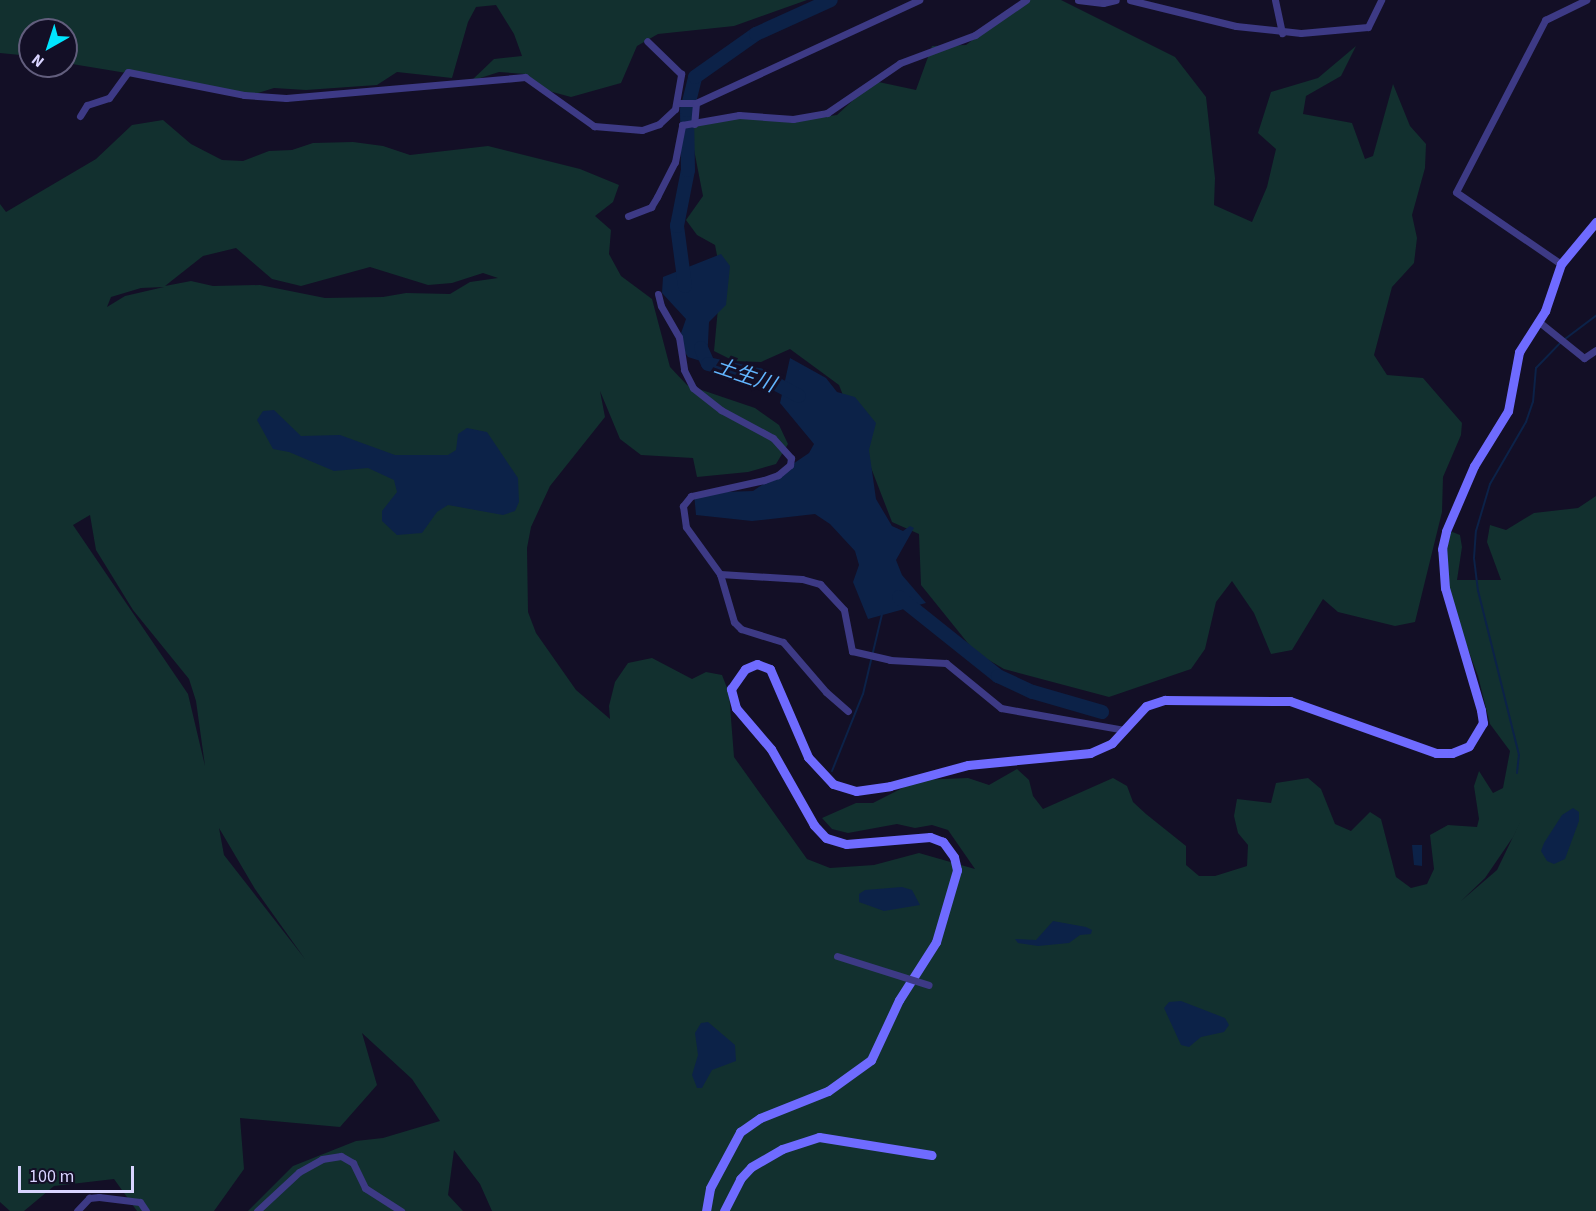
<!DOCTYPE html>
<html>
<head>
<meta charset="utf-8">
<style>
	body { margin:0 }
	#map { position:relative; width:1596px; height:1211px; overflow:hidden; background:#130f26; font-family:"Source Sans 3","Noto Sans JP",sans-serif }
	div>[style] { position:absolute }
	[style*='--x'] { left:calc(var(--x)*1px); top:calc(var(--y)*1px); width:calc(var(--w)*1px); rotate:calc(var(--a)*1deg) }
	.green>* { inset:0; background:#12302f }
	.water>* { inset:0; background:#0c2248 }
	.stream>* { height:2px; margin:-1px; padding:0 1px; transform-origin:1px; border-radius:1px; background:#0c2248 }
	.river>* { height:14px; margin:-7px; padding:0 7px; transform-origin:7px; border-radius:7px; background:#0c2248 }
	.street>* { height:7px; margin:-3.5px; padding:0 3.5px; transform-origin:3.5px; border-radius:3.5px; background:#3d3a85 }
	.secondary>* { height:9px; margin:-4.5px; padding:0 4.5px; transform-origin:4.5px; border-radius:4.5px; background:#6f6bff }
	.street-bridge>* { height:7px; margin:-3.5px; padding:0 3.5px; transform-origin:3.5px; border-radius:3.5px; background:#3d3a85 }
	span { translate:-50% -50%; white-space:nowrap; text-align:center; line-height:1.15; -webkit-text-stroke:6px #130f26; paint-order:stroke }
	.water-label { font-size:21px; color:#62b6ff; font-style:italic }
	.north { position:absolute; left:18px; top:18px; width:60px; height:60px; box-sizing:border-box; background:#130f26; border:2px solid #625e7d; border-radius:50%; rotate:219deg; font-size:16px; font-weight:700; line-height:24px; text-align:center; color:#d9d4ff }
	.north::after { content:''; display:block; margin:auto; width:21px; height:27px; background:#00e5ff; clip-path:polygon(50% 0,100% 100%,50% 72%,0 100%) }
	.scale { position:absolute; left:18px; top:1166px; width:116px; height:27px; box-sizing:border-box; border:3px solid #d9d4ff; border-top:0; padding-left:8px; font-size:18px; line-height:21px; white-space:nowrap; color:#d9d4ff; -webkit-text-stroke:4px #130f26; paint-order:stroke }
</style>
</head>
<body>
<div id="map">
	<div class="green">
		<div style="clip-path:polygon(0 0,807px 0,734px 26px,658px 34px,637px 46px,621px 83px,571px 97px,545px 90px,525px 74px,499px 72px,471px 81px,494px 59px,522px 56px,514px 34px,496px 5px,476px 7px,468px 22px,452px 78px,397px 72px,377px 85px,306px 90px,274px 88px,242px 98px,211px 87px,66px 63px,66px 30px,30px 30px,30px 56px,0 53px)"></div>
		<div style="clip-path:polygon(1025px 0,1061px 0,1175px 57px,1206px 97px,1215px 178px,1214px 205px,1252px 222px,1267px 187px,1276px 149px,1258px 133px,1271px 92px,1318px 78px,1356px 46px,1341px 76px,1306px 96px,1303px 114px,1352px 123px,1365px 159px,1373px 156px,1393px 84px,1410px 126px,1426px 144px,1425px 168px,1412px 215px,1417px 238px,1414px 263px,1392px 287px,1374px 355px,1387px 375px,1423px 378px,1462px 423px,1461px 435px,1443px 477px,1442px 512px,1415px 622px,1395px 626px,1338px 612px,1323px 599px,1292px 650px,1271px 654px,1254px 613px,1232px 581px,1216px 602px,1205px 649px,1191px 669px,1109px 697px,1004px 669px,975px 652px,921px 585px,919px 534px,892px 522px,839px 385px,790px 349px,761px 362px,734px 361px,714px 351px,721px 276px,715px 245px,697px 235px,686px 220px,703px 196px,690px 129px,720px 116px,794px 121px,837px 115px,874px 81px,916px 90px,932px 46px,966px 45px)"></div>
		<div style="clip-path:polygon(evenodd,163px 120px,191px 144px,222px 160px,243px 161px,269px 151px,292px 150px,313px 143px,353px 142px,383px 146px,410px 155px,488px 146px,580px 169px,619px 185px,613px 202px,595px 216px,611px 230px,609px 254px,621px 276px,652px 299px,670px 367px,687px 385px,755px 408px,779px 425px,788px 444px,776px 464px,748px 472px,697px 477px,693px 458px,641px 455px,620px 439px,600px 391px,605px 417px,550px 486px,531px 527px,527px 548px,528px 612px,536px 633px,576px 690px,610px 719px,609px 706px,615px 682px,628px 663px,652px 658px,692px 679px,706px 672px,722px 675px,729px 693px,734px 757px,807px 859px,830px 868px,874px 865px,919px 853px,975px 869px,948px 830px,932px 825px,915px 828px,897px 824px,848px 833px,832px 829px,822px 818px,856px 803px,873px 803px,918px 780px,968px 778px,989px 785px,1017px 769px,1029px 780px,1033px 796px,1043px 809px,1113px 778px,1127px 786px,1133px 802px,1146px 814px,1186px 846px,1186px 865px,1199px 876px,1215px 876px,1247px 866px,1248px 845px,1238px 833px,1234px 816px,1237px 799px,1271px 803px,1276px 783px,1308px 778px,1321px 789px,1335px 824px,1351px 831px,1370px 812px,1381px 819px,1396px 877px,1411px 888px,1427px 884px,1434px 869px,1430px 835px,1448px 825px,1477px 827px,1479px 819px,1474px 786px,1479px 771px,1493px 793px,1503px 788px,1510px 751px,1490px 724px,1478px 676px,1442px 580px,1450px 531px,1460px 535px,1462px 547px,1457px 580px,1501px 580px,1487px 542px,1490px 525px,1506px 530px,1534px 513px,1578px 508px,1596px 496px,1596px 1211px,492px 1211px,480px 1184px,454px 1150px,448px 1195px,463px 1211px,248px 1211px,293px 1166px,356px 1141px,383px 1138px,440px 1121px,412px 1079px,362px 1033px,377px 1085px,340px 1127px,240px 1118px,244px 1169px,214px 1211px,137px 1211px,114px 1179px,54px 1186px,24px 1211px,10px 1211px,0 1202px,0 204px,6px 212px,96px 159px,132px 125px,163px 120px,236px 248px,272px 279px,301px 286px,370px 267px,428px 285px,452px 283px,483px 273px,498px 278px,470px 282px,450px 294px,406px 293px,383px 297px,325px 298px,260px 285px,213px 286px,191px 281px,165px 286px,203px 256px,236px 248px,163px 120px,164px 287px,125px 296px,107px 307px,111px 297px,141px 288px,164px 287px,163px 120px,90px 515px,96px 550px,133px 610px,189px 679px,196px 701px,205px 766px,188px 694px,73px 525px,90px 515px,163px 120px,1538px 785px,1497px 870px,1461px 901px,1485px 878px,1513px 837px,1538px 785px,163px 120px,219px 828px,255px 889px,305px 959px,224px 855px,219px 828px)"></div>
	</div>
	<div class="water">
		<div style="clip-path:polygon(721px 254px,730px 266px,726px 305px,709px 322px,707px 363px,688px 357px,682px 348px,680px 336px,686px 319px,662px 293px,663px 277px)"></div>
		<div style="clip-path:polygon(790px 358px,826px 378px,837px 392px,855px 397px,876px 423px,869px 450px,876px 499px,892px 526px,903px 531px,910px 526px,914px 528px,896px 560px,902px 575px,926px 603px,868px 619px,853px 582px,859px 565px,855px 551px,830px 524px,815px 514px,752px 521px,696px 515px,694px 493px,753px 491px,809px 453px,814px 444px,780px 403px)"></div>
		<div style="clip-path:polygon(274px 410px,301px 436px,340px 435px,395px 455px,448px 455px,456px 450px,458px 434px,467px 428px,487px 432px,518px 478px,519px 502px,515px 511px,503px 515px,448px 505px,437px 512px,422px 533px,397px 535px,382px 521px,382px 511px,397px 492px,394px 480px,368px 468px,334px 471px,289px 452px,273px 449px,257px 420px,263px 411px)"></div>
		<div style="clip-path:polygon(1573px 808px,1579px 812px,1579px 821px,1565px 859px,1554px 864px,1547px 861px,1541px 851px,1544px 843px,1562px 815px)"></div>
		<div style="clip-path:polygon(1412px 845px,1422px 845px,1422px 866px,1414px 865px)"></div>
		<div style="clip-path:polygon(902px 887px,912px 890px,920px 905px,884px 911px,859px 902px,859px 894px,865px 890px)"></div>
		<div style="clip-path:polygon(1053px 921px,1086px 927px,1092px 930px,1091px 934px,1080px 935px,1069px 943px,1038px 946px,1018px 943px,1015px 939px,1036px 940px)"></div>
		<div style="clip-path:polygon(1181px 1001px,1225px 1018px,1229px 1025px,1224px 1032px,1201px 1037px,1189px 1047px,1181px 1045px,1164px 1008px,1169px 1002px)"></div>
		<div style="clip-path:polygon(708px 1022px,735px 1045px,736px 1061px,712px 1070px,702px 1088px,697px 1088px,692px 1075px,698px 1055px,695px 1033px,701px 1023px)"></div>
	</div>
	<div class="stream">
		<div style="--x:1565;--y:339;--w:39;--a:-37"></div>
		<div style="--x:832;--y:771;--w:83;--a:-68.1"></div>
		<div style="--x:863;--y:694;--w:82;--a:-76.6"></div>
		<div style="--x:1517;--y:773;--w:18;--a:-84"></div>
		<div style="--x:1519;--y:755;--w:169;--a:-104"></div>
		<div style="--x:1478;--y:591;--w:33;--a:-97"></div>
		<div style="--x:1474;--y:558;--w:27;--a:-86"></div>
		<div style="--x:1476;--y:531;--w:49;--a:-73.4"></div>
		<div style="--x:1490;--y:484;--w:72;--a:-59.9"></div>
		<div style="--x:1526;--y:422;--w:21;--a:-71"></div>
		<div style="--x:1533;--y:402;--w:34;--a:-85"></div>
		<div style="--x:1536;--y:368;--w:35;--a:-46"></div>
	</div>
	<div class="river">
		<div style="--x:685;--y:286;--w:61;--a:-97.6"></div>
		<div style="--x:677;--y:226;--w:57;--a:-78.9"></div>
		<div style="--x:688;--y:170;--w:60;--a:-91"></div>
		<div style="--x:687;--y:110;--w:34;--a:-76"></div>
		<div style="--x:695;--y:77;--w:75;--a:-35.2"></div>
		<div style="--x:756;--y:34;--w:82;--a:-24.4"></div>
		<div style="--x:701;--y:348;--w:17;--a:66"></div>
		<div style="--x:708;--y:364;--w:52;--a:12.2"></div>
		<div style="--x:759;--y:375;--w:45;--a:27.7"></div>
		<div style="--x:899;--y:597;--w:127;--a:38.6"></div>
		<div style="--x:998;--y:676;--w:38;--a:25"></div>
		<div style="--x:1033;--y:692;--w:72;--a:16.2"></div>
	</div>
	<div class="street">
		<div style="--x:1078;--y:0;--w:25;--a:7"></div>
		<div style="--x:1103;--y:3;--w:13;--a:-13"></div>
		<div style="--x:1130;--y:0;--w:109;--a:13.8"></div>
		<div style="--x:1236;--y:26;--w:65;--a:6.1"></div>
		<div style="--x:1301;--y:33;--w:67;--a:-5.1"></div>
		<div style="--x:1368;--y:27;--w:30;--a:-64"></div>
		<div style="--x:1275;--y:0;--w:34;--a:78"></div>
		<div style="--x:678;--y:103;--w:18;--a:0"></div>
		<div style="--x:696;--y:103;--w:21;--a:95"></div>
		<div style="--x:696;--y:103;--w:246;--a:-24.8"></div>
		<div style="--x:80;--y:116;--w:13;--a:-58"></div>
		<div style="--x:87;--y:105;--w:23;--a:-18"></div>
		<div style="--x:109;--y:98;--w:32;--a:-54"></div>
		<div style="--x:128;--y:72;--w:118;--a:11.2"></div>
		<div style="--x:244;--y:95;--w:42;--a:4.1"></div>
		<div style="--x:286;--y:98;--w:240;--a:-5"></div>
		<div style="--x:525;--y:77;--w:85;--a:35.4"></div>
		<div style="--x:594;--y:126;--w:48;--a:4.8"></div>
		<div style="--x:642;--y:130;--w:18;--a:-19"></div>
		<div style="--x:659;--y:124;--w:22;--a:-43"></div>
		<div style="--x:675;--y:109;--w:36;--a:-80"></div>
		<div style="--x:681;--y:74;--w:47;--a:-135.9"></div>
		<div style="--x:628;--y:216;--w:25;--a:-21"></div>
		<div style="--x:651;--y:207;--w:12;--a:-59"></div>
		<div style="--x:657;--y:197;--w:39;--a:-63"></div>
		<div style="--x:675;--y:162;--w:38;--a:-79"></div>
		<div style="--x:682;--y:125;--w:58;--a:-10"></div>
		<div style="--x:739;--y:115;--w:54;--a:4.2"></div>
		<div style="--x:793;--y:119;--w:35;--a:-10"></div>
		<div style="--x:827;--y:113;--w:88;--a:-34.4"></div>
		<div style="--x:900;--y:63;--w:80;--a:-20.5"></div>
		<div style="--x:975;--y:35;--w:62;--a:-34.5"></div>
		<div style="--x:1561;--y:264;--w:127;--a:-145.6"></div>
		<div style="--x:1456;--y:192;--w:194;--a:-62.6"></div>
		<div style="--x:1545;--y:20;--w:46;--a:-26"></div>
		<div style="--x:658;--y:294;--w:12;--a:76"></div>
		<div style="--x:661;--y:306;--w:36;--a:60"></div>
		<div style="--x:679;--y:337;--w:33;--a:81"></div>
		<div style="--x:684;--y:370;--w:20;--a:63"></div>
		<div style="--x:693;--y:388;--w:36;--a:38"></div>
		<div style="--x:721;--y:410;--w:59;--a:28.3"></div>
		<div style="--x:773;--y:438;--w:27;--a:48"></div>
		<div style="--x:791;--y:458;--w:7;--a:98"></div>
		<div style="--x:790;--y:465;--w:16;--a:140"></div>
		<div style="--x:778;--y:475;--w:15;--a:160"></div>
		<div style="--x:764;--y:480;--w:75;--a:167.6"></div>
		<div style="--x:691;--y:496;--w:13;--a:129"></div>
		<div style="--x:683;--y:506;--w:21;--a:82"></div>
		<div style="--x:686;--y:527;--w:58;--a:54.1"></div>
		<div style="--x:720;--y:574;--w:50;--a:73.7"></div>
		<div style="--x:734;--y:622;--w:10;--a:45"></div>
		<div style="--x:741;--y:629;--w:44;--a:17.2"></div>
		<div style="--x:783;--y:642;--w:66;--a:49.3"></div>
		<div style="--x:826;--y:692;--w:29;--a:41"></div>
		<div style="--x:1538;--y:321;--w:59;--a:38.8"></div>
		<div style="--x:1584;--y:358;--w:14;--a:-34"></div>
		<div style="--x:720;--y:574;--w:82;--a:3.5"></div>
		<div style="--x:802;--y:579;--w:19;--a:16"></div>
		<div style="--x:820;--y:584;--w:35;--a:47"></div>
		<div style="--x:844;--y:610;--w:42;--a:79"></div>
		<div style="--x:852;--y:651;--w:39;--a:13"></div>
		<div style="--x:890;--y:660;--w:56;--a:3.1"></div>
		<div style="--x:946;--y:663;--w:71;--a:39.3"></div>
		<div style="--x:1001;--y:708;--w:125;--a:10.1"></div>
		<div style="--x:77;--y:1211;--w:18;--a:-47"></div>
		<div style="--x:89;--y:1198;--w:10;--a:-6"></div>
		<div style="--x:99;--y:1197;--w:41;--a:7"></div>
		<div style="--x:140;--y:1202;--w:11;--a:56"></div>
		<div style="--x:257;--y:1211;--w:57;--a:-42.9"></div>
		<div style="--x:299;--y:1172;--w:26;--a:-29"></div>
		<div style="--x:322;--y:1159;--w:19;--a:-9"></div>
		<div style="--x:341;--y:1156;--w:14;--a:30"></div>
		<div style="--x:353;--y:1163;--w:28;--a:64"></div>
		<div style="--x:365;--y:1188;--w:43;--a:32.6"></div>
	</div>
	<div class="secondary">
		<div style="--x:706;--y:1211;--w:23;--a:-80"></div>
		<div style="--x:710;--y:1188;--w:64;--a:-61.8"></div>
		<div style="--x:740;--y:1132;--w:24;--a:-35"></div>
		<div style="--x:760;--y:1118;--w:73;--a:-21.7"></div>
		<div style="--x:828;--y:1091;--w:53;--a:-35.8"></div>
		<div style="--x:871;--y:1060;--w:66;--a:-65"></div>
		<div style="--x:899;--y:1000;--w:69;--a:-57.5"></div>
		<div style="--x:936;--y:942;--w:75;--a:-73.7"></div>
		<div style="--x:957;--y:870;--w:13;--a:-103"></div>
		<div style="--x:954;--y:857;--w:19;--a:-126"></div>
		<div style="--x:943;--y:842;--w:14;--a:-159"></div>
		<div style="--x:930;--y:837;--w:84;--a:175.2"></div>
		<div style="--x:846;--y:844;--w:21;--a:-163"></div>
		<div style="--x:826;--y:838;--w:18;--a:-133"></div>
		<div style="--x:814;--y:825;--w:87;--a:-119.5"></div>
		<div style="--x:771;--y:749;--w:54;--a:-130.5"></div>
		<div style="--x:736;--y:708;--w:20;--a:-105"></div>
		<div style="--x:731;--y:689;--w:24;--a:-55"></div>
		<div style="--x:745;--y:669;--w:13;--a:-23"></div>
		<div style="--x:757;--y:664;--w:14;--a:21"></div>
		<div style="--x:770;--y:669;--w:96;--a:66.6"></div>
		<div style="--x:808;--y:757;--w:37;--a:47"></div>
		<div style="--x:833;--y:784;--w:24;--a:17"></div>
		<div style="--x:856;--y:791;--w:34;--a:-8"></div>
		<div style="--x:890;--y:786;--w:81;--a:-15.1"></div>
		<div style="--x:968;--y:765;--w:123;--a:-5.6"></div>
		<div style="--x:1090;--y:753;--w:24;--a:-24"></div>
		<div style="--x:1112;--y:743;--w:50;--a:-47.4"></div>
		<div style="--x:1146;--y:706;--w:20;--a:-18"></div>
		<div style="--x:1165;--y:700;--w:125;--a:0.5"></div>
		<div style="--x:1290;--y:701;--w:155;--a:19.6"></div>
		<div style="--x:1436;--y:753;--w:16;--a:0"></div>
		<div style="--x:1452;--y:753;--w:18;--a:-22"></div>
		<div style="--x:1469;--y:746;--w:27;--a:-59"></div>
		<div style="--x:1483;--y:723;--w:13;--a:-99"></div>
		<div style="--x:1481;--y:710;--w:127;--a:-106.4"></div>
		<div style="--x:1445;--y:588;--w:39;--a:-94"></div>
		<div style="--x:1442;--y:549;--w:18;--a:-77"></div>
		<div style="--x:1446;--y:531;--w:71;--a:-66.7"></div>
		<div style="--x:1474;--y:466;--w:65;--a:-58.3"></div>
		<div style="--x:1508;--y:411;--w:60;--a:-79.4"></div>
		<div style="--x:1519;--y:352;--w:49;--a:-57.6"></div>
		<div style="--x:1545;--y:311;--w:50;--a:-71.2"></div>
		<div style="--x:1561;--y:264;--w:55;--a:-50.2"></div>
		<div style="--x:724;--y:1211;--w:36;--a:-63"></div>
		<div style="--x:740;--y:1179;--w:16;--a:-47"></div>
		<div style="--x:751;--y:1167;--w:36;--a:-30"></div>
		<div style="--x:782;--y:1149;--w:39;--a:-18"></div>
		<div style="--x:819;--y:1137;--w:114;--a:9.1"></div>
	</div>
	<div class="street-bridge">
		<div style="--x:837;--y:956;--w:96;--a:17.5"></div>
	</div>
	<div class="water-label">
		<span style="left:745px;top:375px;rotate:19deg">土生川</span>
	</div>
	<div class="north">N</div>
	<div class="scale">100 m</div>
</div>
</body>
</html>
